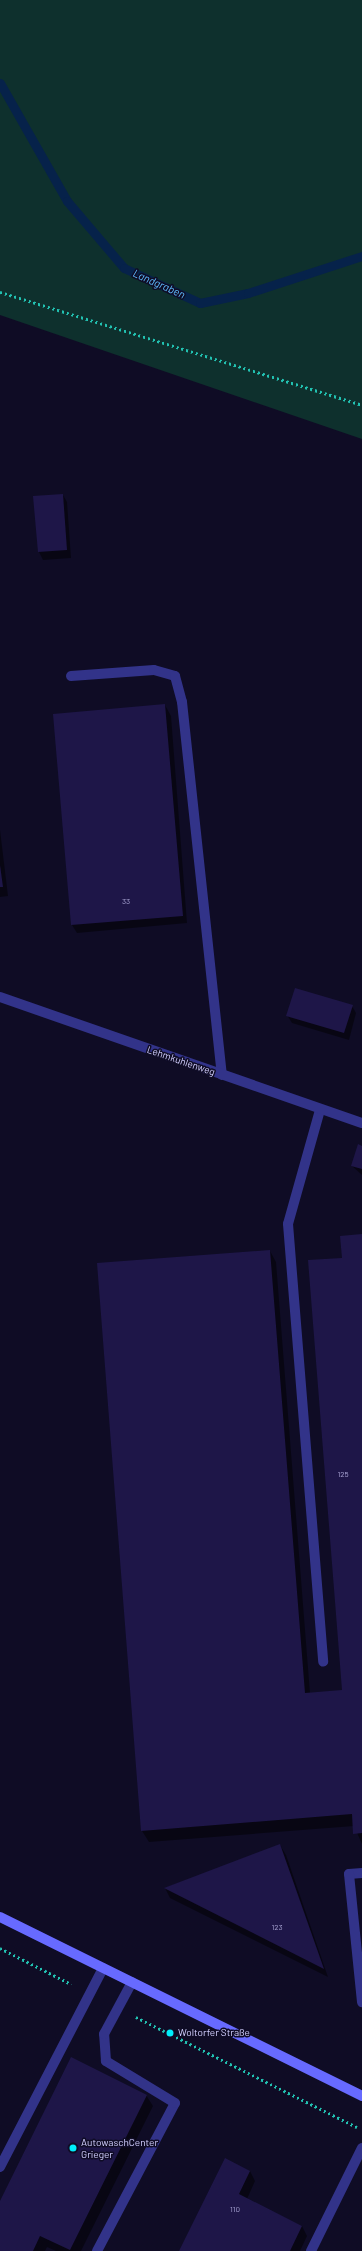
<!DOCTYPE html>
<html>
<head>
<meta charset="utf-8">
<style>
	body { margin:0 }
	#map { position:relative; width:362px; height:2251px; overflow:hidden; background:#0f0c25; font-family:Barlow,sans-serif }
	div>[style] { position:absolute }
	[style*='--x'] { left:calc(var(--x)*1px); top:calc(var(--y)*1px); width:calc(var(--w)*1px); rotate:calc(var(--a)*1deg) }
	.green>* { inset:0; background:#0e302d }
	.shadow>* { inset:0; background:#0007 }
	.stream>* { height:9px; margin:-4.5px; padding:0 4.5px; transform-origin:4.5px; border-radius:4.5px; background:#06224a }
	.building>* { inset:0; background:#1e1648 }
	.path>* { height:2.5px; margin-top:-1.25px; transform-origin:0; background:repeating-linear-gradient(90deg,#22c1b1 0 2px,transparent 0 5px) }
	.lane>* { height:10px; margin:-5px; padding:0 5px; transform-origin:5px; border-radius:5px; background:#323389 }
	.street>* { height:10px; margin:-5px; padding:0 5px; transform-origin:5px; border-radius:5px; background:#323389 }
	.secondary>* { height:10px; margin:-5px; padding:0 5px; transform-origin:5px; border-radius:5px; background:#676aff }
	.dots>* { width:11px; height:11px; translate:-50% -50%; box-sizing:border-box; border:2px solid #0f0c25; border-radius:50% }
	span { translate:-50% -50%; white-space:nowrap; text-align:center; line-height:1.15; -webkit-text-stroke:3px #0f0c25; paint-order:stroke }
	.number-label { font-size:8px; color:#a6a2d1 }
	.number-label span { -webkit-text-stroke-width:0 }
	.street-label { font-size:10px; color:#d3d0ff }
	.poi-label { font-size:10px; color:#d3d0ff }
	.left { translate:0 -50%; text-align:left }
	.water-label { font-size:11px; color:#5ebcff; font-style:italic }
</style>
</head>
<body>
<div id="map">
	<div class="green">
		<div style="clip-path:polygon(0 0,362px 0,362px 439px,0 315px)"></div>
	</div>
	<div class="shadow">
		<div style="clip-path:polygon(63px 495px,67px 502px,71px 558px,43px 560px,39px 552px)"></div>
		<div style="clip-path:polygon(165px 705px,171px 716px,187px 923px,77px 933px,72px 925px,54px 715px)"></div>
		<div style="clip-path:polygon(0 830px,8px 896px,0 897px)"></div>
		<div style="clip-path:polygon(352px 1006px,356px 1013px,349px 1040px,292px 1023px,287px 1015px)"></div>
		<div style="clip-path:polygon(362px 1147px,362px 1175px,352px 1166px)"></div>
		<div style="clip-path:polygon(362px 1235px,362px 1844px,354px 1826px,149px 1842px,142px 1831px,270px 1251px,276px 1262px,310px 1693px,343px 1691px,343px 1259px)"></div>
		<div style="clip-path:polygon(280px 1845px,286px 1855px,328px 1977px,170px 1898px,165px 1888px)"></div>
		<div style="clip-path:polygon(146px 2095px,153px 2106px,81px 2251px,56px 2251px,47px 2247px,45px 2251px,0 2251px,0 2204px)"></div>
		<div style="clip-path:polygon(250px 2171px,255px 2181px,247px 2199px,302px 2226px,307px 2236px,300px 2251px,180px 2251px)"></div>
	</div>
	<div class="stream">
		<div style="--x:0;--y:83;--w:136;--a:60.4"></div>
		<div style="--x:67;--y:201;--w:88;--a:49.6"></div>
		<div style="--x:124;--y:268;--w:84;--a:24.7"></div>
		<div style="--x:200;--y:303;--w:49;--a:-11.8"></div>
		<div style="--x:248;--y:293;--w:120;--a:-18"></div>
	</div>
	<div class="building">
		<div style="clip-path:polygon(63px 494px,67px 550px,38px 552px,33px 496px)"></div>
		<div style="clip-path:polygon(165px 704px,183px 916px,71px 925px,53px 714px)"></div>
		<div style="clip-path:polygon(0 865px,3px 887px,0 887px)"></div>
		<div style="clip-path:polygon(295px 988px,353px 1005px,344px 1033px,286px 1016px)"></div>
		<div style="clip-path:polygon(358px 1144px,362px 1146px,362px 1169px,351px 1166px)"></div>
		<div style="clip-path:polygon(362px 1234px,362px 1833px,353px 1834px,352px 1814px,141px 1831px,97px 1263px,270px 1250px,305px 1693px,342px 1690px,308px 1260px,342px 1258px,340px 1236px)"></div>
		<div style="clip-path:polygon(280px 1844px,324px 1969px,164px 1888px)"></div>
		<div style="clip-path:polygon(71px 2057px,147px 2095px,70px 2250px,40px 2236px,33px 2251px,0 2251px,0 2201px)"></div>
		<div style="clip-path:polygon(225px 2158px,250px 2171px,239px 2194px,302px 2226px,290px 2251px,179px 2251px)"></div>
	</div>
	<div class="path">
		<div style="--x:0;--y:292;--w:379;--a:17.3"></div>
		<div style="--x:0;--y:1948;--w:80;--a:26.9"></div>
		<div style="--x:136;--y:2017;--w:247;--a:26.5"></div>
	</div>
	<div class="lane">
		<div style="--x:71;--y:676;--w:83;--a:-4.1"></div>
		<div style="--x:154;--y:670;--w:22;--a:16"></div>
		<div style="--x:175;--y:676;--w:27;--a:75"></div>
		<div style="--x:182;--y:702;--w:375;--a:83.9"></div>
		<div style="--x:320;--y:1110;--w:118;--a:105.7"></div>
		<div style="--x:288;--y:1224;--w:439;--a:85.4"></div>
		<div style="--x:362;--y:1873;--w:13;--a:176"></div>
		<div style="--x:349;--y:1874;--w:129;--a:84.2"></div>
		<div style="--x:0;--y:2167;--w:224;--a:-62.6"></div>
		<div style="--x:97;--y:2251;--w:167;--a:-62.2"></div>
		<div style="--x:175;--y:2103;--w:81;--a:-148.7"></div>
		<div style="--x:106;--y:2061;--w:27;--a:-94"></div>
		<div style="--x:104;--y:2034;--w:59;--a:-61.7"></div>
		<div style="--x:311;--y:2251;--w:115;--a:-63.7"></div>
	</div>
	<div class="street">
		<div style="--x:0;--y:997;--w:383;--a:19.2"></div>
	</div>
	<div class="secondary">
		<div style="--x:0;--y:1917;--w:404;--a:26.3"></div>
	</div>
	<div class="dots">
		<div style="left:170px;top:2033px;background:#00eefb"></div>
		<div style="left:73px;top:2148px;background:#00eefb"></div>
	</div>
	<div class="number-label">
		<span style="left:126px;top:902px">33</span>
		<span style="left:343px;top:1475px">125</span>
		<span style="left:277px;top:1928px">123</span>
		<span style="left:235px;top:2210px">110</span>
	</div>
	<div class="street-label">
		<span style="left:181px;top:1061px;rotate:19deg">Lehmkuhlenweg</span>
	</div>
	<div class="poi-label">
		<span class="left" style="left:178px;top:2033px">Woltorfer Straße</span>
		<span class="left" style="left:81px;top:2148px">AutowaschCenter<br>Grieger</span>
	</div>
	<div class="water-label">
		<span style="left:159px;top:284px;rotate:24deg">Landgraben</span>
	</div>
</div>
</body>
</html>
